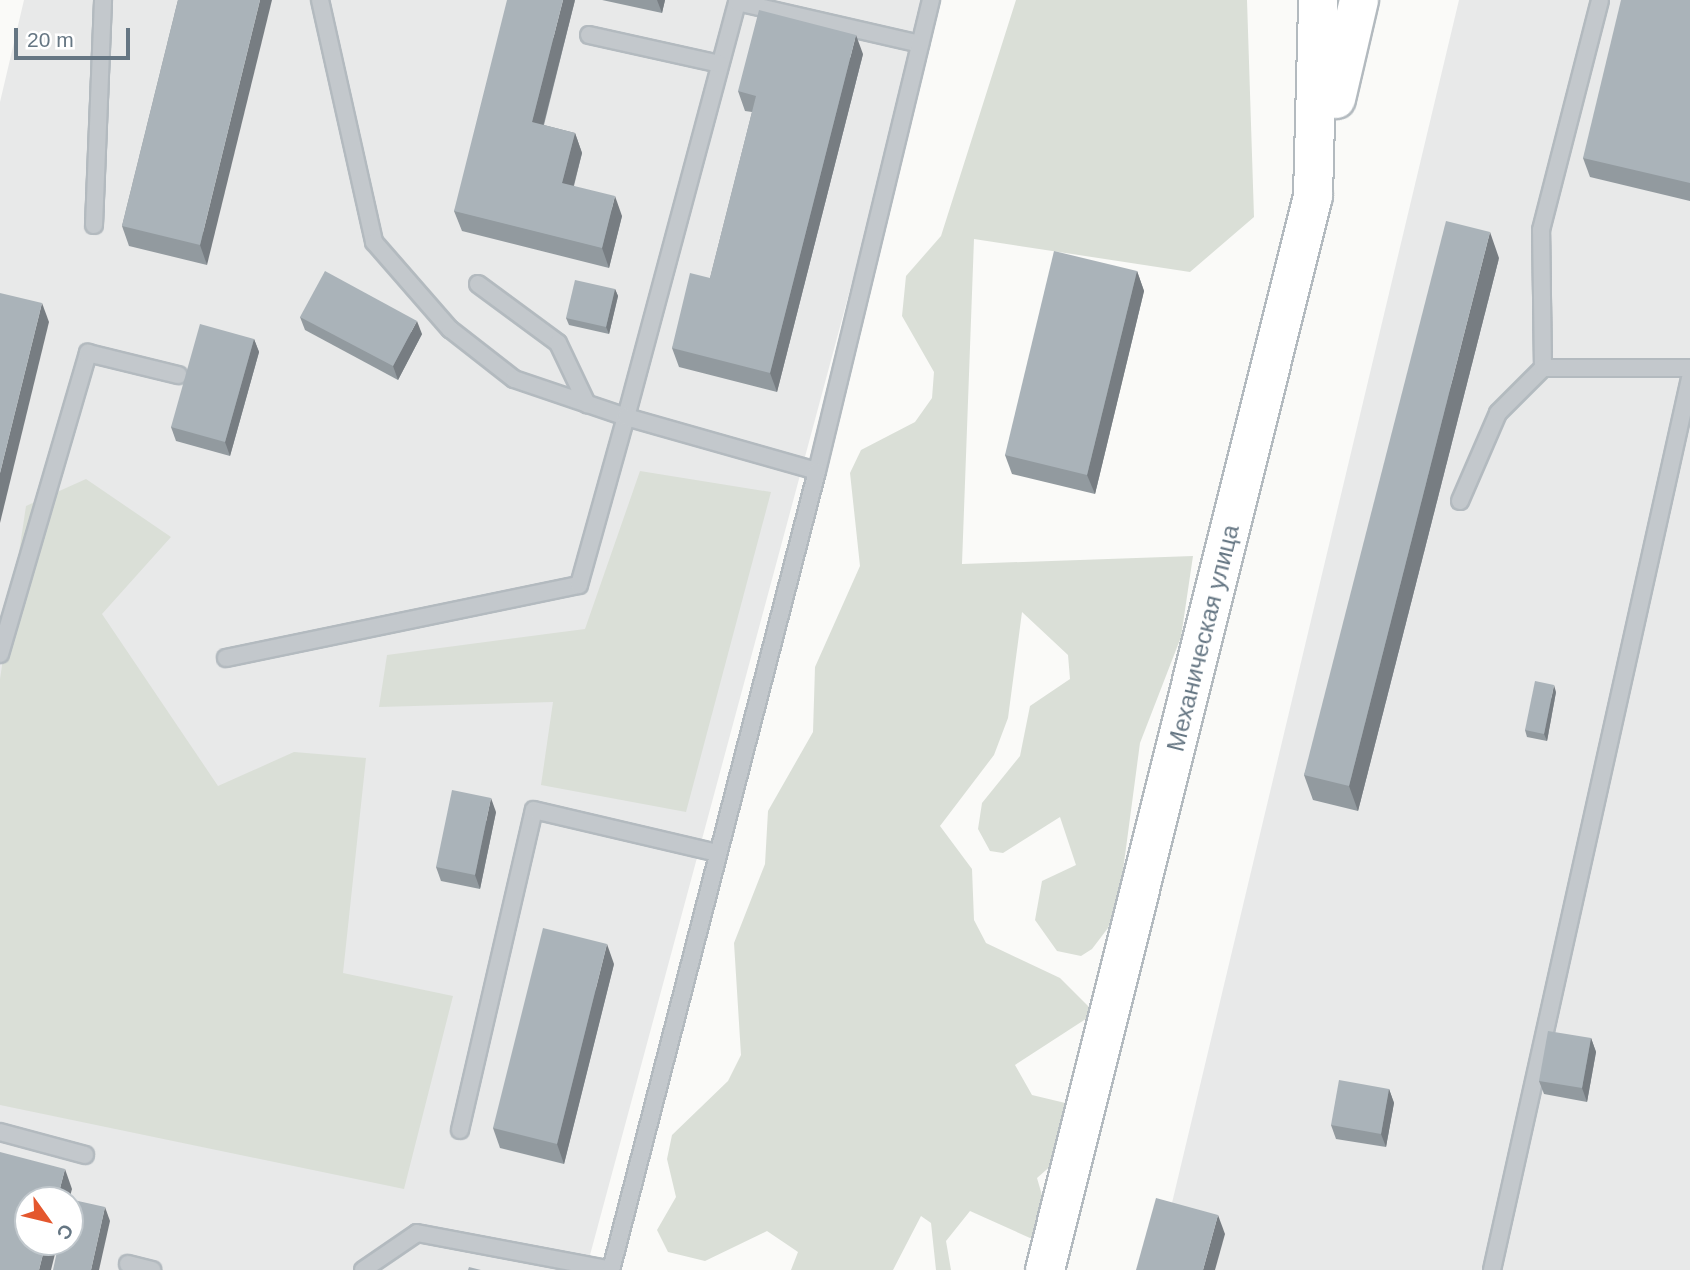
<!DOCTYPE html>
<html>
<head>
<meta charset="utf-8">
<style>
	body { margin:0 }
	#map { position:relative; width:1690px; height:1270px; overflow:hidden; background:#fafaf8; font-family:Helvetica,sans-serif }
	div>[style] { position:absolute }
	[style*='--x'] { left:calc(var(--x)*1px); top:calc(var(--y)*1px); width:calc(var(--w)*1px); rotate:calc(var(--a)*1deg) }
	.built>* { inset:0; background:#e8e9e9 }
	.green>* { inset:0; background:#dadfd7 }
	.roads { filter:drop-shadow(2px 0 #b3babf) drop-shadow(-2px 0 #b3babf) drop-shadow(0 2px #b3babf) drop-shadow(0 -2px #b3babf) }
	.lane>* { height:16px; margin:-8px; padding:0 8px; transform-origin:8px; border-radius:8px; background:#c3c8cc }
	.secondary>* { height:38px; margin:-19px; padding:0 19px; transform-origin:19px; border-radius:19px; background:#fff }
	.wall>* { inset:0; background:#929a9f }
	.shaded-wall>* { inset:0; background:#777d82 }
	.building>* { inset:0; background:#aab3b9 }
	span { translate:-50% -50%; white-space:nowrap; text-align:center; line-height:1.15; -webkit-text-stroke:7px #fff; paint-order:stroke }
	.street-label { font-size:24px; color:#657683 }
	.north { position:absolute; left:14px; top:1186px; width:70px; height:70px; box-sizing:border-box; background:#fff; border:2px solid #c1c8cd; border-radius:50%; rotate:124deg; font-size:19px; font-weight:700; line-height:28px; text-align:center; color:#657683 }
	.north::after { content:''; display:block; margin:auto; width:24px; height:32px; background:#e4572e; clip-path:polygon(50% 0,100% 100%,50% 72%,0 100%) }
	.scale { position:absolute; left:14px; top:28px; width:116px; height:32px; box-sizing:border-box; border:4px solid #657683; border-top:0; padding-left:9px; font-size:21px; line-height:24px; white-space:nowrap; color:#657683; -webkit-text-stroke:5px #fff; paint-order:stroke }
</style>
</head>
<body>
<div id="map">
	<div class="built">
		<div style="clip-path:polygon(evenodd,24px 0,928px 0,586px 1270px,0 1270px,0 102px,24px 0,28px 1200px,70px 1200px,70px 1242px,28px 1242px,28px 1200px)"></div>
		<div style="clip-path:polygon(1459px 0,1690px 0,1690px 1270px,1156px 1270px)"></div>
	</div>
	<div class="green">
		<div style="clip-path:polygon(1016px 0,1247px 0,1254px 217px,1190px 272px,974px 239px,962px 564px,1193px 556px,1181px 637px,1140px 743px,1120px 893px,1108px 928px,1092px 949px,1081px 956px,1057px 951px,1035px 920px,1042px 881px,1076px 865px,1060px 817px,1003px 853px,990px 851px,978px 829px,982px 803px,1020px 756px,1030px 706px,1070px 679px,1068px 655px,1022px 612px,1008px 718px,994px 755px,940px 826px,972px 869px,974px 920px,986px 943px,1060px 978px,1095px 1013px,1015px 1065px,1032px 1095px,1082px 1107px,1095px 1127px,1037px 1178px,1051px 1226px,1030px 1238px,970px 1211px,946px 1241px,951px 1270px,936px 1270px,931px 1223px,921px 1216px,893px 1270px,791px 1270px,798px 1252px,767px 1231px,705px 1261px,668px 1252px,657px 1230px,676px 1197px,667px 1159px,672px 1135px,728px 1081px,741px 1055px,734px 943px,765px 864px,768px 811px,813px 732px,815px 667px,860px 566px,850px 473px,861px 450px,915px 422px,932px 398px,934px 372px,902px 316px,906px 276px,941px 236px)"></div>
		<div style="clip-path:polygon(640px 471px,771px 492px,686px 812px,541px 785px,553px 702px,379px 707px,387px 655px,585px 629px)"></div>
		<div style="clip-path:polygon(86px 479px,171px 537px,102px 614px,218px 786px,294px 752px,366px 758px,343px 973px,453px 996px,404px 1189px,0 1105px,0 679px,26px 506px)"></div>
	</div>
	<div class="roads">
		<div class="lane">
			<div style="--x:320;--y:0;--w:248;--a:77.4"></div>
			<div style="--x:374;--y:242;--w:116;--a:48.9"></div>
			<div style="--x:450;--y:329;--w:81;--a:38"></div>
			<div style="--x:514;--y:379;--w:118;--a:18.7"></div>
			<div style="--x:626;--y:417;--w:430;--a:-75"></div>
			<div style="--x:737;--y:2;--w:188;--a:12.9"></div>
			<div style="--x:589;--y:35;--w:134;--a:12.5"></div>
			<div style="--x:94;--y:225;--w:225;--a:-87.7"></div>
			<div style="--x:478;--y:284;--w:99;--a:36.4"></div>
			<div style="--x:558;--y:343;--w:68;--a:64.6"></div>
			<div style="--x:1543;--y:368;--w:138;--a:-90.8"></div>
			<div style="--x:1541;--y:230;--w:237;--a:-75.6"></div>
			<div style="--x:1460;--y:501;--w:96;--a:-66.6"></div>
			<div style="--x:1498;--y:413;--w:64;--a:-45"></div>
			<div style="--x:1543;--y:368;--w:147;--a:0"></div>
			<div style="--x:0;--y:654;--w:314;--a:-73.7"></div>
			<div style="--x:88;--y:353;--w:93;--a:13.7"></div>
			<div style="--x:226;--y:658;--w:360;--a:-11.7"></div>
			<div style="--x:579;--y:585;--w:174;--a:-74.4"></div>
			<div style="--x:626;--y:417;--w:198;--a:15.8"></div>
			<div style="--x:817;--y:471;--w:485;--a:-76.4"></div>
			<div style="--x:460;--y:1130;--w:328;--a:-77"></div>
			<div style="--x:534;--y:810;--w:189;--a:13.2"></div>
			<div style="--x:0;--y:1132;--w:88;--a:15.1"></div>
			<div style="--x:128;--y:1264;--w:25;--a:14"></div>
			<div style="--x:363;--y:1270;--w:65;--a:-34.4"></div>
			<div style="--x:417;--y:1233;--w:198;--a:10.7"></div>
			<div style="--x:611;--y:1270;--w:825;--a:-75.54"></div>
			<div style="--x:1492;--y:1270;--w:914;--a:-77.48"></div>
		</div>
		<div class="secondary">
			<div style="--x:1336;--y:99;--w:102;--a:-76.9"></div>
			<div style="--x:1045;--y:1270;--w:1107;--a:-75.99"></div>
			<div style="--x:1313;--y:196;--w:196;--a:-88.5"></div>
		</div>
	</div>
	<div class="wall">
		<div style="clip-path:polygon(178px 0,207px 265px,129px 246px,122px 226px)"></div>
		<div style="clip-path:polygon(575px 0,544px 125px,575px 133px,582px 153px,574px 186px,622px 216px,609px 268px,462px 231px,454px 211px)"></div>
		<div style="clip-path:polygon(602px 0,665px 0,662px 13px)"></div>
		<div style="clip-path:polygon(1690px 0,1690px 201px,1590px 177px,1583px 158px)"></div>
		<div style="clip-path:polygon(863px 54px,777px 392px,679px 367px,672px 348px,710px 278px,752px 112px,745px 111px,738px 91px)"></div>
		<div style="clip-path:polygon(1499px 258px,1358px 811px,1313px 800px,1304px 775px)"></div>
		<div style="clip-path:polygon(1137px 271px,1144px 291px,1095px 494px,1012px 474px,1005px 455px)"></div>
		<div style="clip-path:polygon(615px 289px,618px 296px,609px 334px,569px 325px,566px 318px)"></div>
		<div style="clip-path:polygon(300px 317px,422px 334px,398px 380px,305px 330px)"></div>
		<div style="clip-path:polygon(254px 339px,259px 352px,230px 456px,176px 441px,171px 427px)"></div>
		<div style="clip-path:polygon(1556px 692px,1547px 741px,1527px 737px,1525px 730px)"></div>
		<div style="clip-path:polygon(496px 812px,480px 889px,441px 881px,436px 867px)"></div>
		<div style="clip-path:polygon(614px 964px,564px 1164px,500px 1148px,493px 1128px)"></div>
		<div style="clip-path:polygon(1591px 1038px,1596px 1052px,1587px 1102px,1544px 1094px,1539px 1081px)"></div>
		<div style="clip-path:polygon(1389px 1089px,1394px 1103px,1386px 1147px,1336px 1139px,1331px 1125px)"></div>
	</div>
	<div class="shaded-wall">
		<div style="clip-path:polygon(260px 0,272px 0,207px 265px,200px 245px)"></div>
		<div style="clip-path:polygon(563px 0,575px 0,539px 142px,532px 122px)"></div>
		<div style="clip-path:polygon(657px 0,665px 0,662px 13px)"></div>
		<div style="clip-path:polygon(856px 35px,863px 54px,777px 392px,770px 373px)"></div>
		<div style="clip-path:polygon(575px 133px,582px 153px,569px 203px,562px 183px)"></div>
		<div style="clip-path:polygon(615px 196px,622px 216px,609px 268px,602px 248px)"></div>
		<div style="clip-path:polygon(1490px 232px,1499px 258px,1358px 811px,1349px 786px)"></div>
		<div style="clip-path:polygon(1137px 271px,1144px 291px,1095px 494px,1087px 475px)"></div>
		<div style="clip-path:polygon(615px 289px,618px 296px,609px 334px,606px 327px)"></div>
		<div style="clip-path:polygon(42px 303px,49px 322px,0 523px,0 473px)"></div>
		<div style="clip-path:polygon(417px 321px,422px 334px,398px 380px,393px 366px)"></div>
		<div style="clip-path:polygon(254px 339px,259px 352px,230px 456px,225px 442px)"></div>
		<div style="clip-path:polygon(1554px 685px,1556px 692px,1547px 741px,1544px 734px)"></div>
		<div style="clip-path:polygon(491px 798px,496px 812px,480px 889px,475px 875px)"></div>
		<div style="clip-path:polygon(607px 944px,614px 964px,564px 1164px,557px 1144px)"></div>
		<div style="clip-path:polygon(1591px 1038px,1596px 1052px,1587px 1102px,1582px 1088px)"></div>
		<div style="clip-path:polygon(1389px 1089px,1394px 1103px,1386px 1147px,1381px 1134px)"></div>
		<div style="clip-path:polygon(65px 1169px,72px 1189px,69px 1200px,57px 1200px)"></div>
		<div style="clip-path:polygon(105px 1207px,110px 1221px,99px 1270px,91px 1270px)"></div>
		<div style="clip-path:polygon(1218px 1215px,1225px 1234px,1215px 1270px,1203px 1270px)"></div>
		<div style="clip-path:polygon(46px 1242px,58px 1242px,51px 1270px,39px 1270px)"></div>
	</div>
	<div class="building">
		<div style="clip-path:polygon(178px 0,260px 0,200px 245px,122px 226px)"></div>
		<div style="clip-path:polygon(507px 0,563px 0,532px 122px,575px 133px,562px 183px,615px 196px,602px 248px,454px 211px)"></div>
		<div style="clip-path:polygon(1621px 0,1690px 0,1690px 183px,1583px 158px)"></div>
		<div style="clip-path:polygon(759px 10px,856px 35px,770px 373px,672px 348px,690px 273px,710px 278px,756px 96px,738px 91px)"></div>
		<div style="clip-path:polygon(1446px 221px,1490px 232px,1349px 786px,1304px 775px)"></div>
		<div style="clip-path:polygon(1054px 251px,1137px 271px,1087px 475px,1005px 455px)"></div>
		<div style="clip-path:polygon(325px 271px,417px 321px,393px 366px,300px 317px)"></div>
		<div style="clip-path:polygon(575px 280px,615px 289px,606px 327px,566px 318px)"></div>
		<div style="clip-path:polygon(0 293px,42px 303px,0 473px)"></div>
		<div style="clip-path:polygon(200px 324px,254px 339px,225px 442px,171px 427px)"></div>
		<div style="clip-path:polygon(1535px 681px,1554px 685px,1544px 734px,1525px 730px)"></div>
		<div style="clip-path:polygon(452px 790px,491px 798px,475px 875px,436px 867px)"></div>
		<div style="clip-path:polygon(543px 928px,607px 944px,557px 1144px,493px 1128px)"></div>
		<div style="clip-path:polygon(1548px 1031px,1591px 1038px,1582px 1088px,1539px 1081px)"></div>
		<div style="clip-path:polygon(1339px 1080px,1389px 1089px,1381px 1134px,1331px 1125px)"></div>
		<div style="clip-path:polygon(0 1152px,65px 1169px,57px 1200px,28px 1200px,28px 1242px,46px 1242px,39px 1270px,0 1270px)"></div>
		<div style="clip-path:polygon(1156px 1198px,1218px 1215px,1203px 1270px,1136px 1270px)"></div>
		<div style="clip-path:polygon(69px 1199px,105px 1207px,91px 1270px,53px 1270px,59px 1242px,70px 1242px,70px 1200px)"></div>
		<div style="clip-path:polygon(469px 1267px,481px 1270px,468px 1270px)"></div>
	</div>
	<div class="street-label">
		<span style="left:1203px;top:638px;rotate:-76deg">Механическая улица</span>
	</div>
	<div class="north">С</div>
	<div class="scale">20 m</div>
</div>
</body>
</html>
